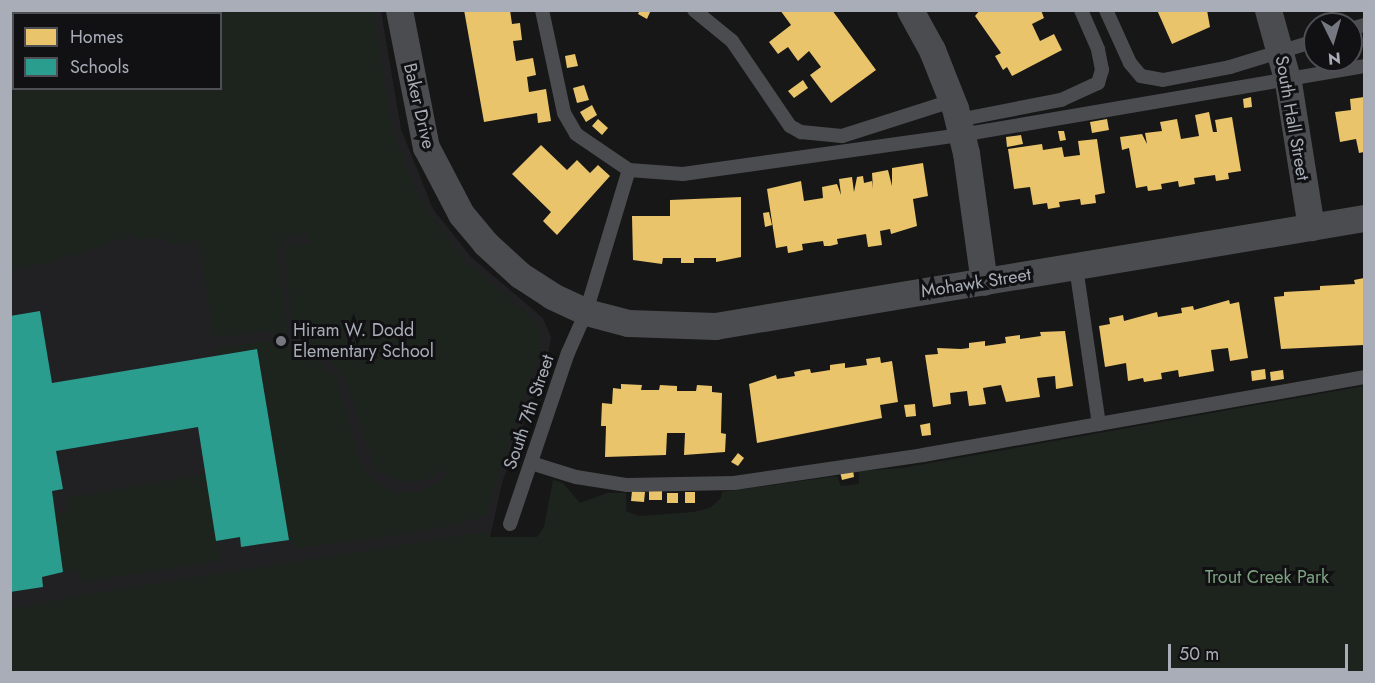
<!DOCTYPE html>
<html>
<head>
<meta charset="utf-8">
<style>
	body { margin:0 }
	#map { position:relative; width:1375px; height:683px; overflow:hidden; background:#171717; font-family:Jost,sans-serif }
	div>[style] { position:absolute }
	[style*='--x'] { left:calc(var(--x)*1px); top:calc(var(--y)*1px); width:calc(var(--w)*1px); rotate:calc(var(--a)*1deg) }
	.built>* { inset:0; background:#212123 }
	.green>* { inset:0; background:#1d241e }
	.homes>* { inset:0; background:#e9c46a }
	.schools>* { inset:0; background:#2a9d8f }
	.service>* { height:14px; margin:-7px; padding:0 7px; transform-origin:7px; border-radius:7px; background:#4b4c50 }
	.minor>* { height:27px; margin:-13.5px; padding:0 13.5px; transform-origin:13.5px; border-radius:13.5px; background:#4b4c50 }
	.dots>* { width:16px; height:16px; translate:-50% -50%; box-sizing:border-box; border:3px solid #111113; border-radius:50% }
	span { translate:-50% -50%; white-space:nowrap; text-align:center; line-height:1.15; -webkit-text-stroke:6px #111113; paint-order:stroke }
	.street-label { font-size:18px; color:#a8adb8 }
	.poi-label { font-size:18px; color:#a8adb8 }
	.left { translate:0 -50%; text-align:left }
	.park-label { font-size:18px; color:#7fa381 }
	.frame { position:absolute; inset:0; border:12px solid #a8adb8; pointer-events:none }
	.legend { position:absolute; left:12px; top:12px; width:210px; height:78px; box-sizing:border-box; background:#111113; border:2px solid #4d4f55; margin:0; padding:8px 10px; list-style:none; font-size:18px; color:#a8adb8 }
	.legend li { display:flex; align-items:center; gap:12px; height:30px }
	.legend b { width:30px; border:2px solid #4d4f55 }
	.north { position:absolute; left:1303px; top:12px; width:60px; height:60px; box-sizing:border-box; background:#111113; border:2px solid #4d4f55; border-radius:50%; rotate:175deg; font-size:16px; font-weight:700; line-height:24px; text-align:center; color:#a8adb8 }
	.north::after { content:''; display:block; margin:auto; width:21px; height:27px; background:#757880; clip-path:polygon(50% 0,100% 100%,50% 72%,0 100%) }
	.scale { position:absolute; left:1168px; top:644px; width:180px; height:27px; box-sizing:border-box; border:3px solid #a8adb8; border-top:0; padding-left:8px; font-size:18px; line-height:21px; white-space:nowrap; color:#a8adb8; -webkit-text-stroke:4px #111113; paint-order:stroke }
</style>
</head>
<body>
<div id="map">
	<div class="built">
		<div style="clip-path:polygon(evenodd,10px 11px,381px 11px,401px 129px,433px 209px,471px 257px,543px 318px,551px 337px,548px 356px,502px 483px,483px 569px,11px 669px,10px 11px,14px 14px,220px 14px,220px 88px,14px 88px,14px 14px)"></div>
	</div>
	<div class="green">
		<div style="clip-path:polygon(evenodd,11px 11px,373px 11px,392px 130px,418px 197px,462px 258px,535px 321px,540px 331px,541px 347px,485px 515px,459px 524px,367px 540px,297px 548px,289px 540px,258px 349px,217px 355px,216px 347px,273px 341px,312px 357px,337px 379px,360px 463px,367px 474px,384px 488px,396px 492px,420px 491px,447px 476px,442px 470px,424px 480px,403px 482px,376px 470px,344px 376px,324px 355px,292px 335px,285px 250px,292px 244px,309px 244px,307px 233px,285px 237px,277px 253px,288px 334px,261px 331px,214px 338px,199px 241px,176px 244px,158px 237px,139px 240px,135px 235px,48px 263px,11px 270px,11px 11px,14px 14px,220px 14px,220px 88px,14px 88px,14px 14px)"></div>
		<div style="clip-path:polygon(1364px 386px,1364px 672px,11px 672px,11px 609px,86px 594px,491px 531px,490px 537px,537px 537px,544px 527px,553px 480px,563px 483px,580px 503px,607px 493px,626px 493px,626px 511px,639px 516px,693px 512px,710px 508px,721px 498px,722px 492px,837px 476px,841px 486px,859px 484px,859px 471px,902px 468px)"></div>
		<div style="clip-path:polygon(206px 474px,220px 561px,79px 583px,77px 570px,63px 572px,55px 517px,67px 509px,66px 498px)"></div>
	</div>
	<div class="homes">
		<div style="clip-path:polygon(464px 10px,510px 10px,512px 24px,520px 23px,522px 40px,513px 41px,516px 61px,533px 58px,536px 75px,527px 77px,529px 92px,546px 89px,551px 121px,538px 123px,537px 113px,484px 122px)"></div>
		<div style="clip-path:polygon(640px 10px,651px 10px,647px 19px,638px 14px)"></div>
		<div style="clip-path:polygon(780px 10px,832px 10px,876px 70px,831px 103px,810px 75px,821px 67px,809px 51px,798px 61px,788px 47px,778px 54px,769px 42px,791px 25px)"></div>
		<div style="clip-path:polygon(980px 10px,1041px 10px,1044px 18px,1032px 24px,1040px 41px,1054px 34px,1062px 50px,1012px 76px,1007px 67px,1003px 70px,995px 56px,1001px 53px,975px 16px)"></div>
		<div style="clip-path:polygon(1157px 10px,1207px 10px,1210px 27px,1172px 44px)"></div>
		<div style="clip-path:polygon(575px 54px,578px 66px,567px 68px,565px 56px)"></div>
		<div style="clip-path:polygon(803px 80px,808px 88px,794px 98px,788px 91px)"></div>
		<div style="clip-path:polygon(584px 85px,589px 100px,577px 103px,573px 88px)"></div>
		<div style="clip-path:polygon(1251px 97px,1252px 107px,1244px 108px,1243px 99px)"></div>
		<div style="clip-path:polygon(1364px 97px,1364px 152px,1359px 153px,1356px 139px,1340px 142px,1335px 112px,1351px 110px,1350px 99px)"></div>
		<div style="clip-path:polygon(592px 105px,597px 115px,586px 122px,580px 112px)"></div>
		<div style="clip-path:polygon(1209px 112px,1213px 132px,1217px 132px,1215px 120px,1232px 117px,1241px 171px,1228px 173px,1229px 179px,1216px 181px,1215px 175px,1194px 178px,1195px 184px,1179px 187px,1178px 181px,1161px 184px,1162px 189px,1148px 191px,1147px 186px,1136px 188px,1129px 148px,1122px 150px,1120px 137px,1142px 134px,1147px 144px,1145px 133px,1162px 131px,1160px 122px,1177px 119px,1181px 139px,1199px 136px,1195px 115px)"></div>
		<div style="clip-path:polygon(598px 119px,608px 128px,602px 135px,592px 126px)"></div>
		<div style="clip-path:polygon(1107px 119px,1109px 130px,1092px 133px,1090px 122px)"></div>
		<div style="clip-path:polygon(1058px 131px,1064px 131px,1066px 140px,1060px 141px)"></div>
		<div style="clip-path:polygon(1021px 135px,1023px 144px,1007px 147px,1006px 137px)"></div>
		<div style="clip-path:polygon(1097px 139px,1105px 193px,1095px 195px,1096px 203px,1081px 205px,1080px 199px,1059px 202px,1060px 207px,1048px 209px,1047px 203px,1033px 205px,1030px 187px,1014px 189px,1008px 149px,1042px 144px,1043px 150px,1062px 147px,1064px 157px,1080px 155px,1078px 141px)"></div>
		<div style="clip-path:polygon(541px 145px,567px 170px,577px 160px,590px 173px,598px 165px,610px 176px,557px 235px,543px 221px,551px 212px,512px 174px)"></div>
		<div style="clip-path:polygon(923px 163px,928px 196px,913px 199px,917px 226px,891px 234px,890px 229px,880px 231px,882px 245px,868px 247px,866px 234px,837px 239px,838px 244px,830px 246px,824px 246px,823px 241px,802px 244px,803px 250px,794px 252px,788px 253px,787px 246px,776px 248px,767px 189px,801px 181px,804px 201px,823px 198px,822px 187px,837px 184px,841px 195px,839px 179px,852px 177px,854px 192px,857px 177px,863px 176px,864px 183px,872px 181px,873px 189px,872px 173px,888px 170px,892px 186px,892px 168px)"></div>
		<div style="clip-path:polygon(741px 197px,741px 257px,716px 262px,716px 258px,694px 258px,694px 263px,681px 263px,681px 258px,663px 258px,662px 264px,633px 260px,632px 216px,670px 216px,670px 200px)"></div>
		<div style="clip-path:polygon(769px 212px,772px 225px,765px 227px,763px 213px)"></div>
		<div style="clip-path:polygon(1364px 278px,1364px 345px,1281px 349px,1274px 297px,1284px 296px,1284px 292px,1320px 290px,1320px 286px,1355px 284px,1354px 280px)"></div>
		<div style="clip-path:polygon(1229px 300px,1230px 304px,1239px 302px,1248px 358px,1230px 361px,1228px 348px,1211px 350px,1214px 371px,1179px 377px,1178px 370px,1161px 373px,1162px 379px,1144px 382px,1143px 378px,1128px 381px,1126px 363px,1105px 367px,1099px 326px,1110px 324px,1109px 318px,1123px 315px,1124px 321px,1157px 312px,1158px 317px,1182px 313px,1181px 308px,1193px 306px,1194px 310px)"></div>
		<div style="clip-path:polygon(1065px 331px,1073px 386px,1056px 389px,1055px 376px,1037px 378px,1040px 397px,1006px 402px,1001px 385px,983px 388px,986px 404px,969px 406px,967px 391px,950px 393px,951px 404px,933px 407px,925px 355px,938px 354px,937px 348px,961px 349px,969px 348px,969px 343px,985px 341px,985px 346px,1006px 343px,1005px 337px,1020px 335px,1020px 339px,1041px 336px,1040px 332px)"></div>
		<div style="clip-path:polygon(880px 357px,881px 363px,892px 361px,898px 402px,880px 405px,882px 418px,757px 443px,749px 384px,776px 375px,777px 379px,795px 376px,794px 372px,803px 370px,810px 369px,811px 373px,830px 370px,830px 365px,837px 364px,845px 363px,845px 368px,867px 365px,866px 359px)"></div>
		<div style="clip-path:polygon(1265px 369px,1266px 379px,1252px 381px,1251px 371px)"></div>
		<div style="clip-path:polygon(1283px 370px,1284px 379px,1271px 381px,1270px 372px)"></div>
		<div style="clip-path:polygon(621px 384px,642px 385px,641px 390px,659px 390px,660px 385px,677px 386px,677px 391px,696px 391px,697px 385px,712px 386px,712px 392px,722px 393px,721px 433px,726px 434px,725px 452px,684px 455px,685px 433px,667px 433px,666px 455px,605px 457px,606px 426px,601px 426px,602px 403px,612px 404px,613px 388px,621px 389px)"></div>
		<div style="clip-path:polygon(915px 404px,916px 416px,906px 417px,904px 405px)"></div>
		<div style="clip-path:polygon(930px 423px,931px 435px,922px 436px,920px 425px)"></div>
		<div style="clip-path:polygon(738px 453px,744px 458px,738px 466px,731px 462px)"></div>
		<div style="clip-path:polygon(853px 470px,854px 477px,842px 480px,840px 472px)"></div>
		<div style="clip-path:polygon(632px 491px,645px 492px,644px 502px,631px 501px)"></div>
		<div style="clip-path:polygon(649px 491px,662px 491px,662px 500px,649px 500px)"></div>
		<div style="clip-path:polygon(685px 492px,695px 492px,695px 503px,685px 503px)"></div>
		<div style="clip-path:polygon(667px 493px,678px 493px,678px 503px,667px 503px)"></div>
	</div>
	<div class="schools">
		<div style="clip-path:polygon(40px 311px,52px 383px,257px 349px,289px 540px,241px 547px,240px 537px,216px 541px,198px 427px,56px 451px,63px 489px,52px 491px,63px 572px,42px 577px,43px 587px,10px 592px,10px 316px)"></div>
	</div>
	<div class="service">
		<div style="--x:542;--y:10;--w:105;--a:77.9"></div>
		<div style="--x:564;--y:113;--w:24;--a:60"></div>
		<div style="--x:576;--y:134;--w:64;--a:34.2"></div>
		<div style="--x:629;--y:170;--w:54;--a:4.2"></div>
		<div style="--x:683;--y:174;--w:281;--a:-8"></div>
		<div style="--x:961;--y:135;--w:409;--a:-9.7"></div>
		<div style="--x:694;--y:10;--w:49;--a:39.2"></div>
		<div style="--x:732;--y:41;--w:103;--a:55.7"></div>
		<div style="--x:790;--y:126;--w:13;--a:29"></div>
		<div style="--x:801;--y:132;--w:41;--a:5.6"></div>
		<div style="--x:842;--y:136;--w:115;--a:-17.7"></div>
		<div style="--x:1106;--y:10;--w:58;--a:65.6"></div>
		<div style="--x:1130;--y:63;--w:17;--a:50"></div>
		<div style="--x:1141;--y:76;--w:22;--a:10"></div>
		<div style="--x:1163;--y:80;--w:68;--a:-11"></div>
		<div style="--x:1230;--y:67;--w:89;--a:-17"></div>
		<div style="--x:1351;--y:29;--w:14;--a:-17"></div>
		<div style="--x:958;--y:120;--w:105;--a:-11"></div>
		<div style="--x:1061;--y:100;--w:41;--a:-24.7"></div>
		<div style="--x:1098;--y:83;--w:14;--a:-73"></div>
		<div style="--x:1102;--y:70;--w:21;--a:-101"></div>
		<div style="--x:1098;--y:49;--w:43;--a:-113.6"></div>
		<div style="--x:1076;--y:267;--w:159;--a:81.7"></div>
		<div style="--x:531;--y:463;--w:47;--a:17.3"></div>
		<div style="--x:576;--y:477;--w:52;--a:8.9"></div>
		<div style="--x:627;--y:485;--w:107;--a:-1.1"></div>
		<div style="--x:734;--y:483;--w:191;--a:-8.4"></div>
		<div style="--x:923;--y:455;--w:448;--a:-10"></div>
		<div style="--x:510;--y:524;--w:181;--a:-71.3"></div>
		<div style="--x:568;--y:353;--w:45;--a:-66.3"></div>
		<div style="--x:586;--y:312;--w:148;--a:-73.2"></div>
	</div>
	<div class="minor">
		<div style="--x:399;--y:10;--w:140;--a:78.9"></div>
		<div style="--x:426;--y:147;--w:76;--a:62.4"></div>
		<div style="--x:461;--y:214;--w:38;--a:50"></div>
		<div style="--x:485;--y:243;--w:47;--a:42.4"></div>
		<div style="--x:520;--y:275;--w:38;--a:33"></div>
		<div style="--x:552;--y:296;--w:38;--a:25"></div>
		<div style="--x:586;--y:312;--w:43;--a:14.7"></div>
		<div style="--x:628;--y:323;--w:87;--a:2"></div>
		<div style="--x:715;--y:326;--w:658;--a:-9.45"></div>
		<div style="--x:910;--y:10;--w:46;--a:61.2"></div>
		<div style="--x:932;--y:50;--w:62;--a:68.4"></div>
		<div style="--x:955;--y:108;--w:46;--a:76.3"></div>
		<div style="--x:966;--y:153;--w:130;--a:82.1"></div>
		<div style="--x:1268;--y:10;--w:75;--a:74.5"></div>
		<div style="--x:1288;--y:82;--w:147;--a:81"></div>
	</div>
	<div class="dots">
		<div style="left:281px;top:341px;background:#757880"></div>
	</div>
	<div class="street-label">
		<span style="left:419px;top:106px;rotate:77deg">Baker Drive</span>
		<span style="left:1292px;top:118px;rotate:80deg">South Hall Street</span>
		<span style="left:976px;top:283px;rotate:-9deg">Mohawk Street</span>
		<span style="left:529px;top:412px;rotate:-71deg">South 7th Street</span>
	</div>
	<div class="poi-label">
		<span class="left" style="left:293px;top:341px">Hiram W. Dodd<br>Elementary School</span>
	</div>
	<div class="park-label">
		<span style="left:1267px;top:577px">Trout Creek Park</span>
	</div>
	<div class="frame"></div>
	<ul class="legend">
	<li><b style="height:16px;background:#e9c46a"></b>Homes</li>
	<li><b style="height:16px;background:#2a9d8f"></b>Schools</li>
	</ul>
	<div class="north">N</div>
	<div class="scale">50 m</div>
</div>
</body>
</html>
